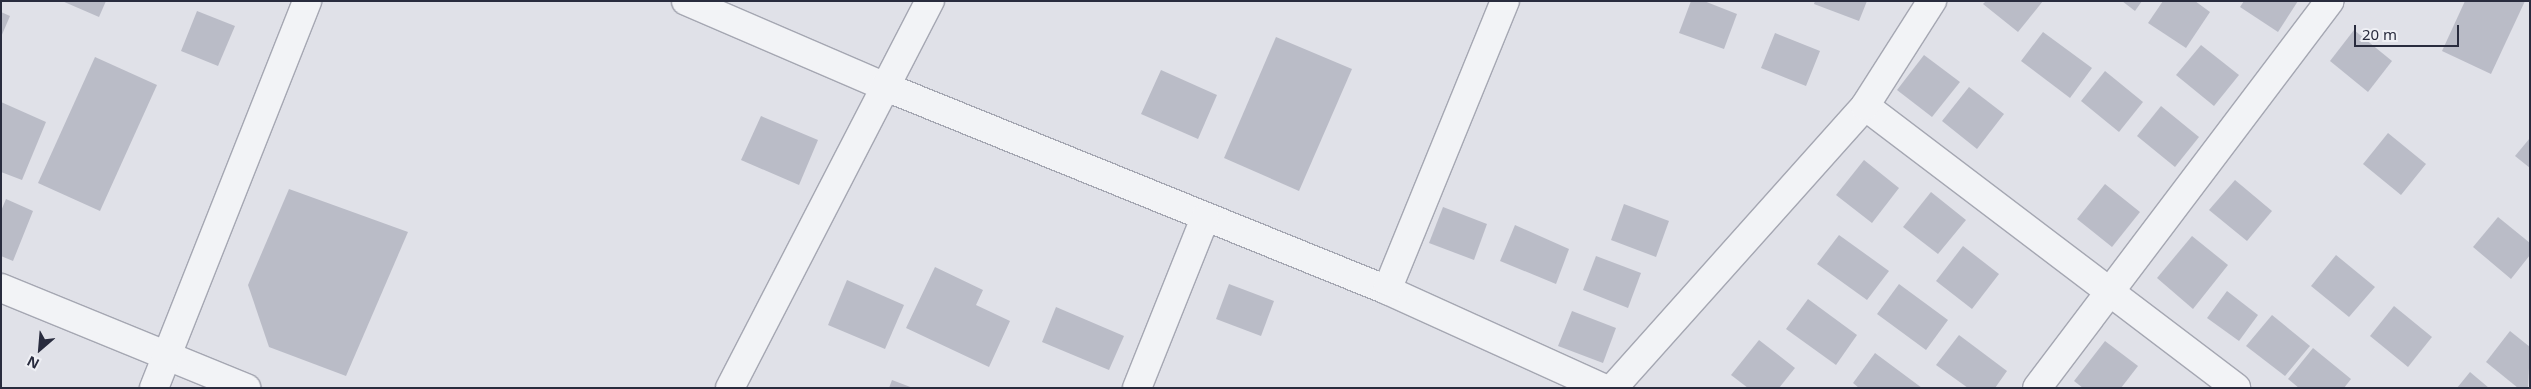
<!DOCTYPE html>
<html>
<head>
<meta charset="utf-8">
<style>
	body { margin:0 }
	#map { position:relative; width:2531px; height:389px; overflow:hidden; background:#e0e1e8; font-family:"Noto Sans",sans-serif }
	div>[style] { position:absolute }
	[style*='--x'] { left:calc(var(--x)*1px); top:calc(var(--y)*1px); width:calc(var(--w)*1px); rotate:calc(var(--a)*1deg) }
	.building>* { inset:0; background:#babcc7 }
	.roads { filter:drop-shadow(1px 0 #a5a7b2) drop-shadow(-1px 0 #a5a7b2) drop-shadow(0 1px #a5a7b2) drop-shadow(0 -1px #a5a7b2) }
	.minor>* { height:28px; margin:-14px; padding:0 14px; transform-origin:14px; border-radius:14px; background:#f2f3f6 }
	span { translate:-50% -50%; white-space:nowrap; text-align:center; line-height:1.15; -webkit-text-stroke:4px #eff0f5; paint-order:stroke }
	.frame { position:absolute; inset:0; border:2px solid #292c3e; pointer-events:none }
	.north { position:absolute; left:15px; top:324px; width:50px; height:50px; -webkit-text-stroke:4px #eff0f5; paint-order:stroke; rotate:207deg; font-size:14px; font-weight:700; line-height:20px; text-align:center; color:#292c3e }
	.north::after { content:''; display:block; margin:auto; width:18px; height:22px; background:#292c3e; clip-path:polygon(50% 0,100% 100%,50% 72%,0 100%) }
	.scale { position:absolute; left:2354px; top:25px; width:105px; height:22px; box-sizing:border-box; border:2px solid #292c3e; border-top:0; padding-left:6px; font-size:15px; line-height:18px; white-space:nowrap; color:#292c3e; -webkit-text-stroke:4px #eff0f5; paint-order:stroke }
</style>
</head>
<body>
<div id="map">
	<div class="building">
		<div style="clip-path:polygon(62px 1px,106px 1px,99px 17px)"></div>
		<div style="clip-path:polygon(1691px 1px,1704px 1px,1737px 14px,1724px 49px,1679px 33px)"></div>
		<div style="clip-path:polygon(1815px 1px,1867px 1px,1859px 21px,1814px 4px)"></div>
		<div style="clip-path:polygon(1986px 1px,2043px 1px,2018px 32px,1983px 4px)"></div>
		<div style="clip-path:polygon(2122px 1px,2142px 1px,2135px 11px)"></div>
		<div style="clip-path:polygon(2163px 1px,2195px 1px,2210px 12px,2186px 48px,2148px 23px)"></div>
		<div style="clip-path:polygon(2244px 1px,2298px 1px,2278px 32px,2240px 7px)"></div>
		<div style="clip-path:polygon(2465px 1px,2525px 1px,2491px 74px,2442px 51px)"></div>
		<div style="clip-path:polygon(197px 11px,235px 26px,218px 66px,181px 51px)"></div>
		<div style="clip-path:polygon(1px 12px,10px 16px,1px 37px)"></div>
		<div style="clip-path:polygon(2354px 30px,2392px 61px,2368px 92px,2330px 61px)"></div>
		<div style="clip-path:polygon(2043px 32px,2092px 68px,2070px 98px,2021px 61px)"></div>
		<div style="clip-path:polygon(1775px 33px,1820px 51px,1806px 86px,1761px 68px)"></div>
		<div style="clip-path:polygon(1276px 37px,1352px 69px,1299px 191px,1224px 158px)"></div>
		<div style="clip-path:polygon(2201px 45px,2239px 75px,2214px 106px,2176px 75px)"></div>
		<div style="clip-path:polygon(1924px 55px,1960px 82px,1932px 117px,1897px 90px)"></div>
		<div style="clip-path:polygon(95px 57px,157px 85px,100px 211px,38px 183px)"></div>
		<div style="clip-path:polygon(1161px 70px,1217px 95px,1198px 139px,1141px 114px)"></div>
		<div style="clip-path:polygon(2105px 71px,2143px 102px,2119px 132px,2081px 101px)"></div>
		<div style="clip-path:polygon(1969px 87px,2004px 114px,1977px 149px,1942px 121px)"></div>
		<div style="clip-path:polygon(1px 102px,46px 122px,22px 180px,1px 172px)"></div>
		<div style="clip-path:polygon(2161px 106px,2199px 137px,2175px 167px,2137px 136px)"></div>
		<div style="clip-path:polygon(761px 116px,818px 140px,799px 185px,741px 160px)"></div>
		<div style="clip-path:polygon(2388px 133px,2426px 164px,2401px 195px,2363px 164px)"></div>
		<div style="clip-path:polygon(2530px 138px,2530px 168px,2515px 156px)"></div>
		<div style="clip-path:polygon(1864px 160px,1899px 188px,1872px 223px,1836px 195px)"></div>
		<div style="clip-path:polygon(2235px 180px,2272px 211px,2247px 241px,2209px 210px)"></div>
		<div style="clip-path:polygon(2105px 184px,2140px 212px,2112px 247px,2077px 219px)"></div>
		<div style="clip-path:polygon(289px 189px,408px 232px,346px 376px,269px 347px,248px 285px)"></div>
		<div style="clip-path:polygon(1931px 192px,1966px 220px,1938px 254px,1903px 227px)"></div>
		<div style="clip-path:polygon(6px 199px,33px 211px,13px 261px,1px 256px,1px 211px)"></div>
		<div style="clip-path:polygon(1624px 204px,1669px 221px,1656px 257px,1611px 240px)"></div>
		<div style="clip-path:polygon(1443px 207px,1487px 224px,1474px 260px,1429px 243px)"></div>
		<div style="clip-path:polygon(2498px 217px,2530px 243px,2530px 255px,2511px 279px,2473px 247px)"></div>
		<div style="clip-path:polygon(1515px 225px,1569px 249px,1556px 284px,1500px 261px)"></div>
		<div style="clip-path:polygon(1839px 235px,1889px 271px,1867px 300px,1817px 264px)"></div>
		<div style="clip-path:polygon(2192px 236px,2228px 265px,2193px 309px,2157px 278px)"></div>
		<div style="clip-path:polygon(1963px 246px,1999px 274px,1972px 309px,1936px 281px)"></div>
		<div style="clip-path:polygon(2336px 255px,2375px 287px,2349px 317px,2311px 286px)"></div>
		<div style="clip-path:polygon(1596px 256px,1641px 273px,1628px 308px,1583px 290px)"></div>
		<div style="clip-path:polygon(935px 267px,983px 290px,976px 305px,1010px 321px,989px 367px,906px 328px)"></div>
		<div style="clip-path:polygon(847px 280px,904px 305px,885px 349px,828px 325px)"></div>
		<div style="clip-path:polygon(1229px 284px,1274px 301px,1261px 336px,1216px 319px)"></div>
		<div style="clip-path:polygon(1899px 284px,1948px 320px,1926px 350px,1877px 314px)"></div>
		<div style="clip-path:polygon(2227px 291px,2258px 315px,2239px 341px,2207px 318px)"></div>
		<div style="clip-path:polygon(1808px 299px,1857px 335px,1836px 365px,1786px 329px)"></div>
		<div style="clip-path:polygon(2394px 306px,2432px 337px,2408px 367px,2370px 336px)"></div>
		<div style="clip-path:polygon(1056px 307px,1124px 336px,1109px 370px,1042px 342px)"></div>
		<div style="clip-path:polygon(1572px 311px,1616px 328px,1603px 363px,1558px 346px)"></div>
		<div style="clip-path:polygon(2272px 315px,2310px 346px,2285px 376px,2246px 346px)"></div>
		<div style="clip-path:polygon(2510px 331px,2530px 347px,2528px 388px,2518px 388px,2486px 362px)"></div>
		<div style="clip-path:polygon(1959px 335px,2007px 371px,1995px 388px,1968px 388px,1936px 365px)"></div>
		<div style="clip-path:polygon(1759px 340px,1795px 368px,1779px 388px,1748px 388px,1731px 375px)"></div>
		<div style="clip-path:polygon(2105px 341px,2138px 366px,2121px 388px,2083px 388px,2074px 381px)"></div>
		<div style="clip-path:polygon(2313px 348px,2351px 379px,2344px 388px,2299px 388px,2288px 379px)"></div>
		<div style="clip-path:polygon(1875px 353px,1922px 388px,1859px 388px,1853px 383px)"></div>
		<div style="clip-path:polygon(2470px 372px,2489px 388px,2457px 388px)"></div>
		<div style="clip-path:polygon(892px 380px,913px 388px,889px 388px)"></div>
	</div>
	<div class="roads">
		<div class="minor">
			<div style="--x:686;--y:1;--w:218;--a:23.3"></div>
			<div style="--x:886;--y:87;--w:541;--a:22.06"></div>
			<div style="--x:1387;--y:290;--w:237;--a:24.4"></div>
			<div style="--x:1865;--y:106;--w:466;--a:37.2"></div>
			<div style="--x:1;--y:288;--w:265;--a:22.2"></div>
			<div style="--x:1387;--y:290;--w:312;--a:-67.8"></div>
			<div style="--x:154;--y:388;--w:416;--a:-68.4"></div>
			<div style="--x:730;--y:388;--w:436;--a:-62.7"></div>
			<div style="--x:1137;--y:388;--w:183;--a:-68.2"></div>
			<div style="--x:1613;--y:388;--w:378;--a:-48.2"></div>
			<div style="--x:1865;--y:106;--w:125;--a:-57.5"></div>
			<div style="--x:2037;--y:388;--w:485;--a:-52.9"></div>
		</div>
	</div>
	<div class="frame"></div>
	<div class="north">N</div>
	<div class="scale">20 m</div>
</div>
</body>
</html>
